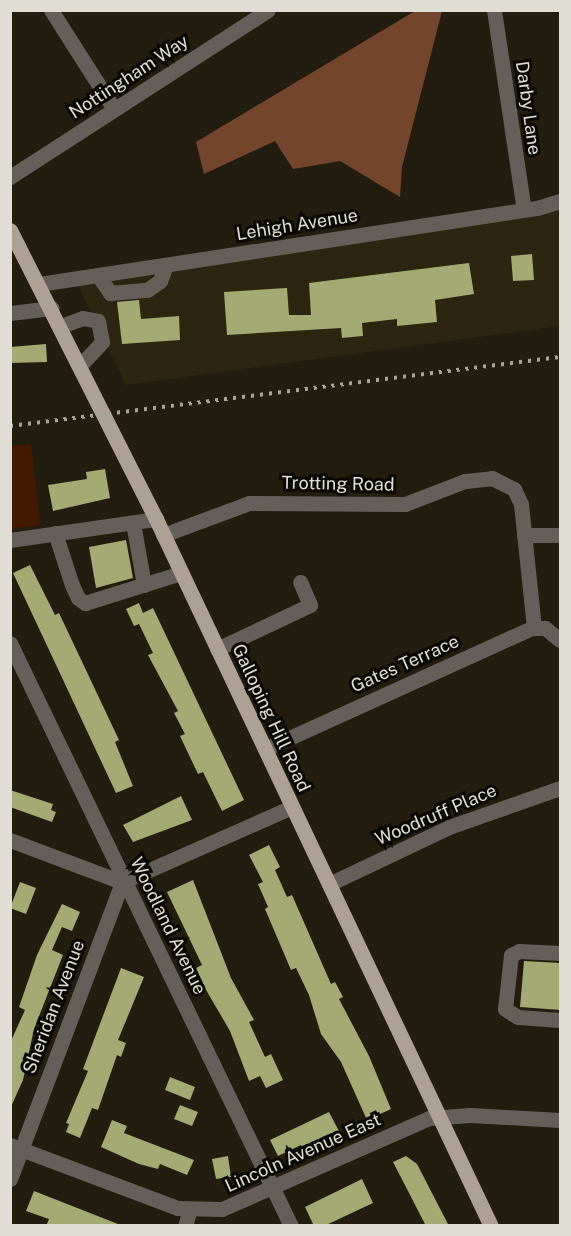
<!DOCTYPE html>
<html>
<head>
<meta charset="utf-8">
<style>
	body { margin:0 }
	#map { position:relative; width:571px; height:1236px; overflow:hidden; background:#221d0e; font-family:"Public Sans",sans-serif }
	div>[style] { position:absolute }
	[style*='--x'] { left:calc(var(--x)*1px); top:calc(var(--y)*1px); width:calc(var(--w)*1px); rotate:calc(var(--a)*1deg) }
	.built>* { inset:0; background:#2c2610 }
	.green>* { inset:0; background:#431900 }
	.forest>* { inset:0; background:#74452d }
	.building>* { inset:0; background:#a3aa74 }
	.minor>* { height:15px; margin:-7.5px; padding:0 7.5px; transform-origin:7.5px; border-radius:7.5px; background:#645f58 }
	.major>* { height:15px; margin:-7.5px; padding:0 7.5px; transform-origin:7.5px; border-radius:7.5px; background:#aca194 }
	.rail>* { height:4px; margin-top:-2px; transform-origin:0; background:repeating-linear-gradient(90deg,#a7a499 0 3px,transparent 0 9px) }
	span { translate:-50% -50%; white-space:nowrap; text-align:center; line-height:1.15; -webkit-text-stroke:6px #090803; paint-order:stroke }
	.street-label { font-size:18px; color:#e0ddd4 }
	.frame { position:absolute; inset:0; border:12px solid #e0ddd4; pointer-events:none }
</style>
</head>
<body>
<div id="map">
	<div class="built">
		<div style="clip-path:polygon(560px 202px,560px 326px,126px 385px,72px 273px,525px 218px)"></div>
	</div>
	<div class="green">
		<div style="clip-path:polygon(31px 444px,40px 525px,11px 529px,11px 446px)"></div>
	</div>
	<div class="forest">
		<div style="clip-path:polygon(415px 11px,442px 11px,402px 167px,400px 197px,340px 161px,293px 169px,275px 141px,204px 174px,196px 142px)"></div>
	</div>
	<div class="building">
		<div style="clip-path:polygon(532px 254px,534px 280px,513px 281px,511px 256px)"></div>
		<div style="clip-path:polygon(469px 263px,474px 294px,435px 300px,437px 322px,397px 326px,397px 319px,362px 323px,363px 336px,342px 338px,341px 328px,227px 335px,224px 292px,287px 288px,289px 315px,311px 315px,309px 283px)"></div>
		<div style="clip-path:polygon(139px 300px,141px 319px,179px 316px,180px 340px,122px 344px,117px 302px)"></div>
		<div style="clip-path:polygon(46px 344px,47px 362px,10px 363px,10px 347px)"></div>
		<div style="clip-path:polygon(105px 469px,110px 498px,53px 511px,48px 485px,87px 479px,86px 472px)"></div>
		<div style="clip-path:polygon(126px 540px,133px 578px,96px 588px,89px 547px)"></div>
		<div style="clip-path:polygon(30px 565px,55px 615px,59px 613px,119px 740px,115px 742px,133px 786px,116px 793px,13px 573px)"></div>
		<div style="clip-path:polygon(139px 603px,143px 613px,153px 608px,244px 800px,222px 811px,203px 772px,198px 774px,180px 736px,185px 734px,174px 713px,178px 711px,148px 655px,153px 653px,139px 624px,134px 626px,126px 609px)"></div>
		<div style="clip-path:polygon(10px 790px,53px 804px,51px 810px,56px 812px,52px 822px,10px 807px)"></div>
		<div style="clip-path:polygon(181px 796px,192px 820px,133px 842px,123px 825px)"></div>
		<div style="clip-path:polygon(269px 845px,280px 867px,275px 870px,287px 897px,292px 895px,331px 984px,335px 982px,343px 997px,339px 999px,369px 1056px,391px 1109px,367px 1120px,341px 1062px,321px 1034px,309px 995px,296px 968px,291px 970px,265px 909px,268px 907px,258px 884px,263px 882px,249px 855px)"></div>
		<div style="clip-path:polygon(193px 880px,231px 978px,254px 1020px,249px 1022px,265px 1057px,271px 1054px,283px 1080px,266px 1088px,260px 1076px,249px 1081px,230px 1031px,202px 983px,196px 968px,202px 965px,167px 892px)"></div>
		<div style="clip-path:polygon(20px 882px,36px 888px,26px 914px,10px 908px)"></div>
		<div style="clip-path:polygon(62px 904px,80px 912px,72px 931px,62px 927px,52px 950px,63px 955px,34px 1029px,23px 1080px,10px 1109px,10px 1043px,25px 1010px,19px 1007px,37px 955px)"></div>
		<div style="clip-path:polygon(524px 961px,561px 963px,561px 1010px,520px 1007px)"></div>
		<div style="clip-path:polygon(121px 968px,144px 977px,118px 1040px,126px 1043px,121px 1057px,117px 1055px,98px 1110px,92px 1108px,80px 1138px,66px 1132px,69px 1124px,66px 1123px,88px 1071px,83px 1069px)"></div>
		<div style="clip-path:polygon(170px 1077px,195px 1087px,190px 1100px,165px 1090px)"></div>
		<div style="clip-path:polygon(180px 1105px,198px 1112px,192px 1126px,174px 1119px)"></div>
		<div style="clip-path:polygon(329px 1112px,340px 1133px,304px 1151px,301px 1145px,278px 1156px,270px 1140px)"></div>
		<div style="clip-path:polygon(112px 1120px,127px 1126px,124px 1133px,194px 1160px,187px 1175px,160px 1164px,158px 1169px,139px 1164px,101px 1147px)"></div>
		<div style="clip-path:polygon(228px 1156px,231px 1177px,216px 1179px,212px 1159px)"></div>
		<div style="clip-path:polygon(406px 1156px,417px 1164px,449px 1226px,426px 1226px,393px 1162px)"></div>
		<div style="clip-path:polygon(362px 1179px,373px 1203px,324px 1226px,314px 1226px,305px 1207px)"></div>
		<div style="clip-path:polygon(34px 1191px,118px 1224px,118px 1226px,46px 1226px,49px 1219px,26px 1211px)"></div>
	</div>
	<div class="minor">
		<div style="--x:51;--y:10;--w:117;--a:57.5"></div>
		<div style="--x:494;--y:10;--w:202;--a:81.5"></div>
		<div style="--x:10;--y:177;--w:307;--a:-32.9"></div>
		<div style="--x:98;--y:275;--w:22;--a:56"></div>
		<div style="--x:110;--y:293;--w:37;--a:-5"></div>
		<div style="--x:147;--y:290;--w:16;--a:-35"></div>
		<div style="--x:160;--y:281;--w:17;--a:-69"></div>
		<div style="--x:39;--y:284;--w:504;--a:-8.68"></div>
		<div style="--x:537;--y:208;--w:24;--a:-17"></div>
		<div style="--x:10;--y:313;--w:42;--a:-6.8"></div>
		<div style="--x:61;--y:326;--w:23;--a:-20"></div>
		<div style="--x:83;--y:318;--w:15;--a:11"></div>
		<div style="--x:98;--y:321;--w:21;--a:79"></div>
		<div style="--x:102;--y:342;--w:33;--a:133"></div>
		<div style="--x:133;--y:523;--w:63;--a:79.9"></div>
		<div style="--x:55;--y:533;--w:55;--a:71.9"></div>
		<div style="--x:72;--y:585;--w:14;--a:65"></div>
		<div style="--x:78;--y:598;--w:9;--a:36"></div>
		<div style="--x:85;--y:603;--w:101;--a:-17.4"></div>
		<div style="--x:163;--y:535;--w:92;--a:-20.4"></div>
		<div style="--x:249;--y:503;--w:156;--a:0.4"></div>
		<div style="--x:405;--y:504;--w:64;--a:-21"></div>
		<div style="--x:465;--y:481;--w:27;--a:-6"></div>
		<div style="--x:492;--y:478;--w:25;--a:27"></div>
		<div style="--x:514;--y:489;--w:17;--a:65"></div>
		<div style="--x:521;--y:504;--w:125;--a:84"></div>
		<div style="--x:524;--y:535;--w:36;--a:0"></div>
		<div style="--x:10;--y:540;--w:148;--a:-8.2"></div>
		<div style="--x:10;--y:643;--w:647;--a:64.27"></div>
		<div style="--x:217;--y:649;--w:103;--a:-25.3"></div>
		<div style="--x:310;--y:605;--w:25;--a:-113"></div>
		<div style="--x:265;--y:749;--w:293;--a:-24.4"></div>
		<div style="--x:532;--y:628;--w:13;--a:0"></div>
		<div style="--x:545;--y:628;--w:19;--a:39"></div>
		<div style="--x:10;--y:840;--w:120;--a:20.6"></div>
		<div style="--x:122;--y:882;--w:186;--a:-23.8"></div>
		<div style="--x:329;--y:884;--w:133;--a:-25.4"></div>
		<div style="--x:449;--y:827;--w:118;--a:-19.4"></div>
		<div style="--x:560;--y:953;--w:41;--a:-177.2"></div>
		<div style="--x:519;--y:951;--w:9;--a:153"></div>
		<div style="--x:511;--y:955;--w:54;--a:96.3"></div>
		<div style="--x:505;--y:1009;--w:15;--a:32"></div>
		<div style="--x:518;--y:1017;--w:42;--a:4.1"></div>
		<div style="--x:10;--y:1145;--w:179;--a:20.6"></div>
		<div style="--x:178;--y:1208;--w:44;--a:1.3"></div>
		<div style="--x:222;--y:1209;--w:226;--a:-23.7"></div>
		<div style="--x:429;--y:1118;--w:41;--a:-4.2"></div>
		<div style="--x:470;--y:1115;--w:90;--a:3.2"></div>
		<div style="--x:10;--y:1179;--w:317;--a:-69.3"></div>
		<div style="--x:185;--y:1226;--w:18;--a:-74"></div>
	</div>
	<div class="major">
		<div style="--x:10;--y:230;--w:324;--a:63.2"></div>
		<div style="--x:156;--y:519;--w:782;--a:64.65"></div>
	</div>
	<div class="rail">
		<div style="--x:10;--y:426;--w:554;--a:-7.15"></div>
	</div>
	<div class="street-label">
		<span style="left:129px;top:77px;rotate:-33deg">Nottingham Way</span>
		<span style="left:528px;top:108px;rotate:82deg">Darby Lane</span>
		<span style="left:297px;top:225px;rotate:-9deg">Lehigh Avenue</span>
		<span style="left:338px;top:484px;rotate:1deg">Trotting Road</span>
		<span style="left:405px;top:664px;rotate:-24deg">Gates Terrace</span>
		<span style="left:271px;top:718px;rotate:65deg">Galloping Hill Road</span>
		<span style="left:436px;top:815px;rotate:-23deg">Woodruff Place</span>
		<span style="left:168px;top:926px;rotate:64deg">Woodland Avenue</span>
		<span style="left:54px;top:1007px;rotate:-69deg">Sheridan Avenue</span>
		<span style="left:303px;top:1153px;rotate:-24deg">Lincoln Avenue East</span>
	</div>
	<div class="frame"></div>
</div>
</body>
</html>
